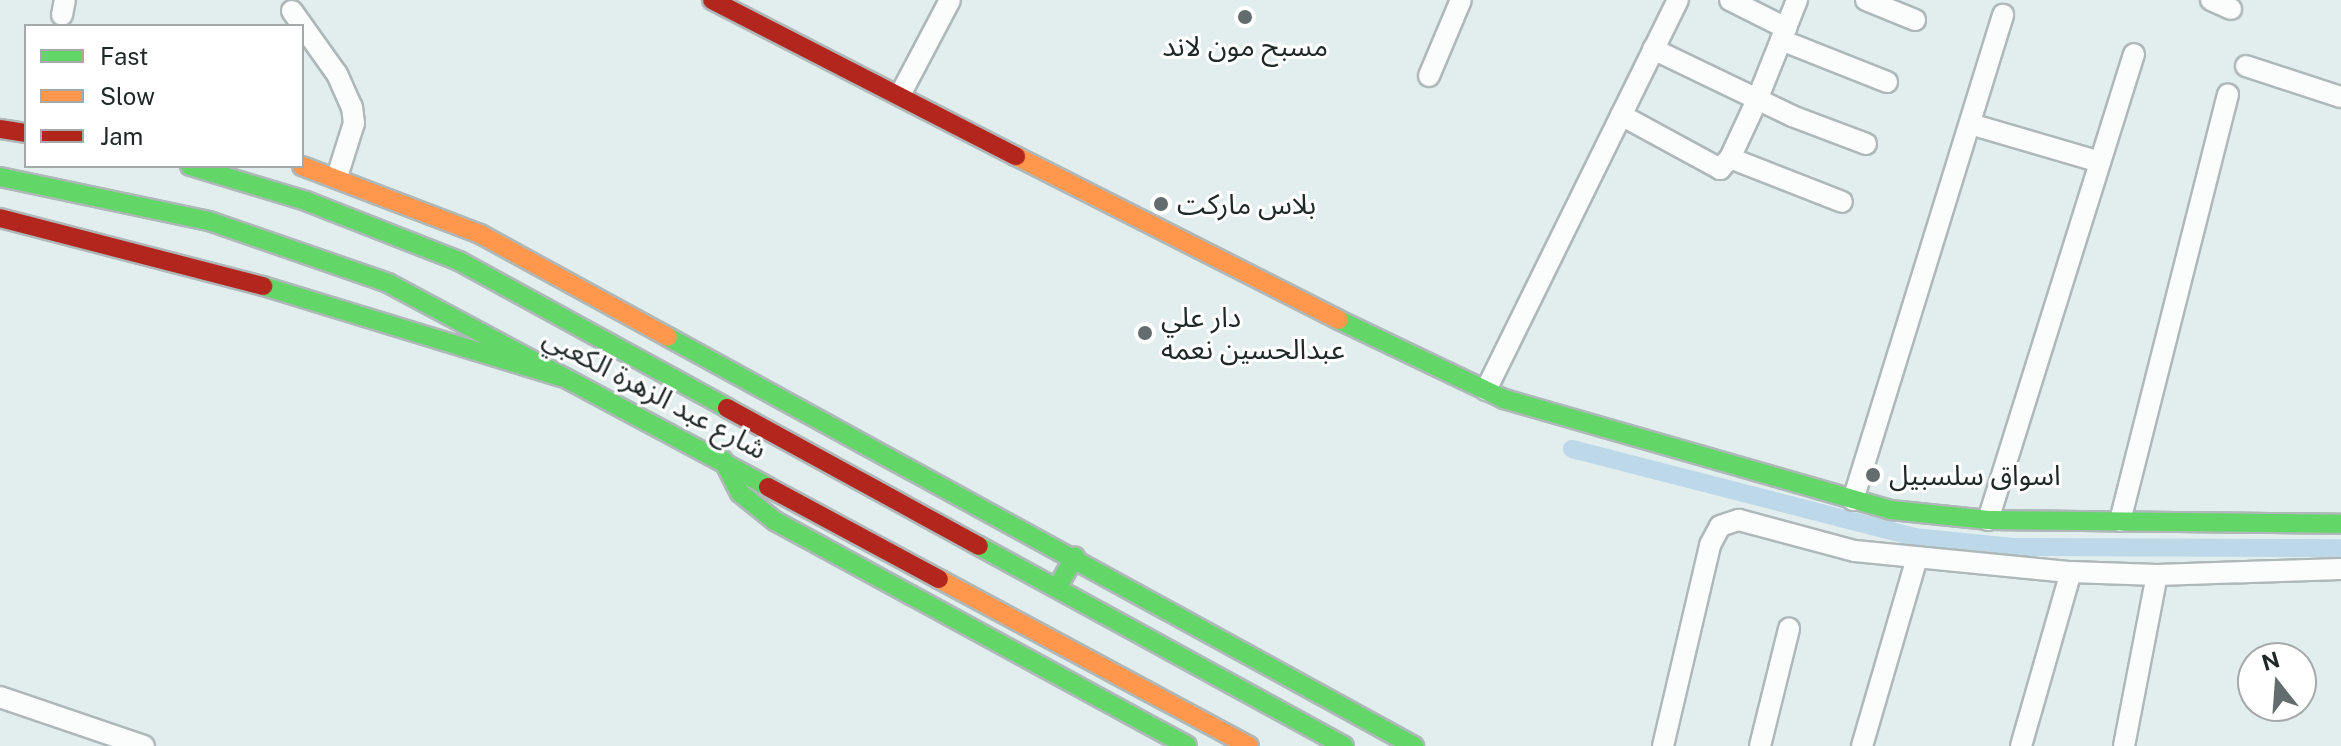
<!DOCTYPE html>
<html>
<head>
<meta charset="utf-8">
<style>
	body { margin:0 }
	#map { position:relative; width:2341px; height:746px; overflow:hidden; background:#e2eeee; font-family:"Public Sans","Noto Sans Arabic",sans-serif }
	div>[style] { position:absolute }
	[style*='--x'] { left:calc(var(--x)*1px); top:calc(var(--y)*1px); width:calc(var(--w)*1px); rotate:calc(var(--a)*1deg) }
	.canal>* { height:18px; margin:-9px; padding:0 9px; transform-origin:9px; border-radius:9px; background:#bcd8e9 }
	.roads { filter:drop-shadow(2px 0 #afb8b9) drop-shadow(-2px 0 #afb8b9) drop-shadow(0 2px #afb8b9) drop-shadow(0 -2px #afb8b9) }
	.street>* { height:20px; margin:-10px; padding:0 10px; transform-origin:10px; border-radius:10px; background:#fbfcfc }
	.fast>* { height:18px; margin:-9px; padding:0 9px; transform-origin:9px; border-radius:9px; background:#63d668 }
	.slow>* { height:18px; margin:-9px; padding:0 9px; transform-origin:9px; border-radius:9px; background:#ff974d }
	.jam>* { height:18px; margin:-9px; padding:0 9px; transform-origin:9px; border-radius:9px; background:#b3261e }
	.dots>* { width:22px; height:22px; translate:-50% -50%; box-sizing:border-box; border:4px solid #fff; border-radius:50% }
	span { translate:-50% -50%; white-space:nowrap; text-align:center; line-height:1.15; -webkit-text-stroke:6px #fff; paint-order:stroke }
	.poi-label { font-size:28px; color:#202828 }
	.left { translate:0 -50%; text-align:left }
	.street-label { font-size:28px; color:#202828 }
	.legend { position:absolute; left:24px; top:24px; width:280px; height:144px; box-sizing:border-box; background:#fff; border:2px solid #a6a9a9; margin:0; padding:10px 14px; list-style:none; font-size:24px; color:#202828 }
	.legend li { display:flex; align-items:center; gap:16px; height:40px }
	.legend b { width:40px; border:2px solid #a6a9a9 }
	.north { position:absolute; left:2237px; top:642px; width:80px; height:80px; box-sizing:border-box; background:#fff; border:2px solid #a6a9a9; border-radius:50%; rotate:343deg; font-size:22px; font-weight:700; line-height:32px; text-align:center; color:#202828 }
	.north::after { content:''; display:block; margin:auto; width:28px; height:36px; background:#646d6d; clip-path:polygon(50% 0,100% 100%,50% 72%,0 100%) }
</style>
</head>
<body>
<div id="map">
	<div class="canal">
		<div style="--x:1572;--y:449;--w:353;--a:14.4"></div>
		<div style="--x:1914;--y:537;--w:99;--a:5.8"></div>
		<div style="--x:2012;--y:547;--w:329;--a:0.2"></div>
	</div>
	<div class="roads">
		<div class="street">
			<div style="--x:1730;--y:0;--w:63;--a:26.6"></div>
			<div style="--x:1866;--y:0;--w:53;--a:22.2"></div>
			<div style="--x:2211;--y:0;--w:22;--a:24"></div>
			<div style="--x:292;--y:11;--w:77;--a:54.5"></div>
			<div style="--x:337;--y:74;--w:36;--a:66"></div>
			<div style="--x:352;--y:107;--w:16;--a:83"></div>
			<div style="--x:354;--y:123;--w:57;--a:107.5"></div>
			<div style="--x:62;--y:15;--w:15;--a:-79"></div>
			<div style="--x:1781;--y:40;--w:114;--a:21.6"></div>
			<div style="--x:1653;--y:49;--w:154;--a:25.7"></div>
			<div style="--x:1792;--y:116;--w:79;--a:20.7"></div>
			<div style="--x:2246;--y:66;--w:100;--a:18.1"></div>
			<div style="--x:1429;--y:76;--w:82;--a:-67.2"></div>
			<div style="--x:900;--y:95;--w:107;--a:-62.2"></div>
			<div style="--x:1621;--y:115;--w:113;--a:28.6"></div>
			<div style="--x:1720;--y:169;--w:15;--a:-48"></div>
			<div style="--x:1730;--y:158;--w:64;--a:-65"></div>
			<div style="--x:1757;--y:100;--w:108;--a:-68.2"></div>
			<div style="--x:1970;--y:124;--w:135;--a:16.3"></div>
			<div style="--x:1730;--y:158;--w:120;--a:21.4"></div>
			<div style="--x:1486;--y:390;--w:435;--a:-63.8"></div>
			<div style="--x:1853;--y:500;--w:508;--a:-72.81"></div>
			<div style="--x:1988;--y:520;--w:488;--a:-72.6"></div>
			<div style="--x:2120;--y:521;--w:440;--a:-75.8"></div>
			<div style="--x:0;--y:697;--w:152;--a:18.8"></div>
			<div style="--x:1663;--y:746;--w:206;--a:-76.8"></div>
			<div style="--x:1710;--y:545;--w:21;--a:-62"></div>
			<div style="--x:1720;--y:526;--w:20;--a:-18"></div>
			<div style="--x:1739;--y:520;--w:120;--a:15"></div>
			<div style="--x:1855;--y:551;--w:217;--a:5.6"></div>
			<div style="--x:2071;--y:572;--w:86;--a:2"></div>
			<div style="--x:2157;--y:575;--w:184;--a:-1.9"></div>
			<div style="--x:1760;--y:746;--w:121;--a:-76.1"></div>
			<div style="--x:1862;--y:746;--w:196;--a:-73.7"></div>
			<div style="--x:2021;--y:746;--w:181;--a:-74"></div>
			<div style="--x:2124;--y:746;--w:174;--a:-79.1"></div>
		</div>
		<div class="fast">
			<div style="--x:190;--y:166;--w:121;--a:16.8"></div>
			<div style="--x:306;--y:201;--w:164;--a:21.4"></div>
			<div style="--x:459;--y:261;--w:306;--a:28.7"></div>
			<div style="--x:0;--y:177;--w:214;--a:11.9"></div>
			<div style="--x:209;--y:221;--w:189;--a:19.1"></div>
			<div style="--x:388;--y:283;--w:431;--a:28.2"></div>
			<div style="--x:263;--y:286;--w:312;--a:17"></div>
			<div style="--x:1339;--y:320;--w:183;--a:25.6"></div>
			<div style="--x:1504;--y:399;--w:403;--a:16"></div>
			<div style="--x:1891;--y:510;--w:98;--a:5.9"></div>
			<div style="--x:1988;--y:520;--w:353;--a:0.6"></div>
			<div style="--x:668;--y:337;--w:851;--a:28.73"></div>
			<div style="--x:723;--y:460;--w:37;--a:63"></div>
			<div style="--x:740;--y:493;--w:45;--a:38.7"></div>
			<div style="--x:775;--y:521;--w:469;--a:28.6"></div>
			<div style="--x:979;--y:546;--w:416;--a:28.7"></div>
			<div style="--x:1058;--y:586;--w:34;--a:-60"></div>
		</div>
		<div class="slow">
			<div style="--x:1016;--y:156;--w:362;--a:26.9"></div>
			<div style="--x:302;--y:166;--w:191;--a:20.9"></div>
			<div style="--x:480;--y:234;--w:214;--a:28.7"></div>
			<div style="--x:939;--y:579;--w:352;--a:28.3"></div>
		</div>
		<div class="jam">
			<div style="--x:712;--y:0;--w:342;--a:27.2"></div>
			<div style="--x:0;--y:129;--w:26;--a:9"></div>
			<div style="--x:0;--y:218;--w:272;--a:14.5"></div>
			<div style="--x:727;--y:408;--w:287;--a:28.7"></div>
			<div style="--x:768;--y:487;--w:194;--a:28.3"></div>
		</div>
	</div>
	<div class="dots">
		<div style="left:1245px;top:17px;background:#646d6d"></div>
		<div style="left:1161px;top:204px;background:#646d6d"></div>
		<div style="left:1145px;top:333px;background:#646d6d"></div>
		<div style="left:1873px;top:475px;background:#646d6d"></div>
	</div>
	<div class="poi-label">
		<span style="left:1245px;top:46px">مسبح مون لاند</span>
		<span class="left" style="left:1177px;top:204px">بلاس ماركت</span>
		<span class="left" style="left:1161px;top:333px">دار علي<br>عبدالحسين نعمه</span>
		<span class="left" style="left:1889px;top:475px">اسواق سلسبيل</span>
	</div>
	<div class="street-label">
		<span style="left:655px;top:393px;rotate:28deg">شارع عبد الزهرة الكعبي</span>
	</div>
	<ul class="legend">
	<li><b style="height:10px;background:#63d668"></b>Fast</li>
	<li><b style="height:10px;background:#ff974d"></b>Slow</li>
	<li><b style="height:10px;background:#b3261e"></b>Jam</li>
	</ul>
	<div class="north">N</div>
</div>
</body>
</html>
